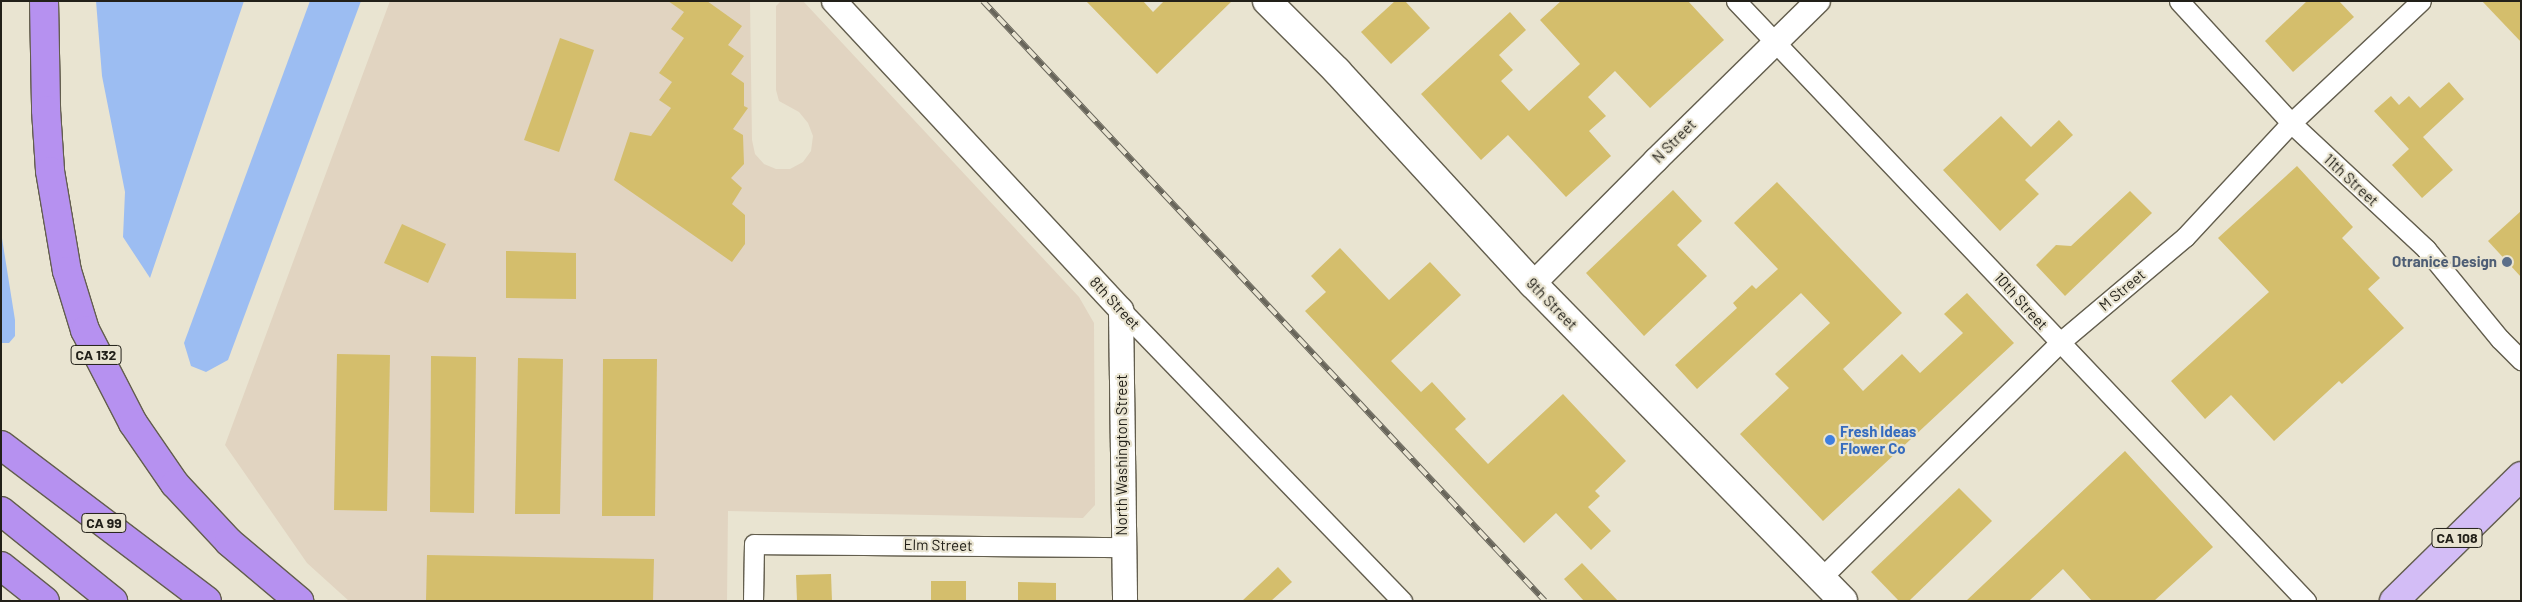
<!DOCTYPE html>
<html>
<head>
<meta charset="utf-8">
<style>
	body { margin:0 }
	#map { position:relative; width:2522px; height:602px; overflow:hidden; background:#e9e4d1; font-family:Barlow,sans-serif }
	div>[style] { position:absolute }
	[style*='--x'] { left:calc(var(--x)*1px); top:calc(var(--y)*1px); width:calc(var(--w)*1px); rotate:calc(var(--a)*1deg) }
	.industrial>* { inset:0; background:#e1d4c1 }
	.water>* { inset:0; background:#9cbdf2 }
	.building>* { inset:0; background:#d4be6c }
	.roads { filter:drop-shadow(1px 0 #635e4e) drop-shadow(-1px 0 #635e4e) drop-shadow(0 1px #635e4e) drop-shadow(0 -1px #635e4e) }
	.minor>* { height:19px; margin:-9.5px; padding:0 9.5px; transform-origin:9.5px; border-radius:9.5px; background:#fff }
	.tertiary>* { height:24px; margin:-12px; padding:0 12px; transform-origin:12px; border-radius:12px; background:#fff }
	.secondary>* { height:28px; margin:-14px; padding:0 14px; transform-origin:14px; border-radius:14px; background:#fff }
	.primary>* { height:28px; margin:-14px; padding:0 14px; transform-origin:14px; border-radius:14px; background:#d3bdf6 }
	.motorway>* { height:28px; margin:-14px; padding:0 14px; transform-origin:14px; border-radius:14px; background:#b691f0 }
	.rail>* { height:5.5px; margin-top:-2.75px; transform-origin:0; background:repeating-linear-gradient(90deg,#e9e4d1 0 11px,#68655a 0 22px); box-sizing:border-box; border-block:1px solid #68655a }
	.dots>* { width:14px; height:14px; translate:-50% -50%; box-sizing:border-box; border:2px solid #e9e4d1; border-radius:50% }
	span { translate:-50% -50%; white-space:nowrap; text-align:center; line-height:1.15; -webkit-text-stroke:4.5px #e9e4d1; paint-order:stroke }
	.shield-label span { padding:1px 4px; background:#e9e4d1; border:1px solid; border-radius:4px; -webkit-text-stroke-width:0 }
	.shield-label { font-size:14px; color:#222019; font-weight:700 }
	.street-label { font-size:15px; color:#222019 }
	.service-label { font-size:15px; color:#4e5e75; font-weight:700 }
	.right { translate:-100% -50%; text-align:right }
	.shop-label { font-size:15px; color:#366cbe; font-weight:700 }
	.left { translate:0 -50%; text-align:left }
	.frame { position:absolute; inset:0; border:2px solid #222019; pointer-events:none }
</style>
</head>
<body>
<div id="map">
	<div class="industrial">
		<div style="clip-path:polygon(390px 1px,750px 1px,752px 140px,755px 154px,764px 164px,776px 169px,790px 169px,803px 162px,811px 151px,813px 136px,808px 123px,799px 112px,779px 101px,776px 90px,776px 6px,781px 1px,803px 1px,1079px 297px,1094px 323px,1095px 505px,1083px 518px,728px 511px,727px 601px,349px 601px,307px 563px,225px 445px)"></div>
	</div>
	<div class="water">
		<div style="clip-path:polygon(96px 1px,244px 1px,150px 278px,123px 237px,125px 192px,102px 76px)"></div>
		<div style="clip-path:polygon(310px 1px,361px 1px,228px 360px,206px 372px,191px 366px,184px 343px)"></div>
		<div style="clip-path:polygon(1px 232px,15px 320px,15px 336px,9px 343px,1px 343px)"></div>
	</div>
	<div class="building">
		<div style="clip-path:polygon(668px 1px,707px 1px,742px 26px,728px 45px,744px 56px,731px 74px,744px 83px,744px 106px,748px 108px,733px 129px,743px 135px,744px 164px,731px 178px,742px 188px,732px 204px,745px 215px,745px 244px,732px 262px,614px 180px,630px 132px,651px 136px,671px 108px,659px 100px,672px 82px,659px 73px,684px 38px,671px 29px,684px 12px)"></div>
		<div style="clip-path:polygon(1086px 1px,1143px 1px,1153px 12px,1164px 1px,1232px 1px,1157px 74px)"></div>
		<div style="clip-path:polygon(1395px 1px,1405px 1px,1430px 28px,1391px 64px,1361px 32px)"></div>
		<div style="clip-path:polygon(1561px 1px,1688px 1px,1724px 40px,1650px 108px,1615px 71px,1588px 97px,1606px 116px,1589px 131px,1611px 156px,1566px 197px,1508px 135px,1481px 160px,1421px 94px,1510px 12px,1526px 30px,1499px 55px,1513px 70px,1501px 81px,1529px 111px,1580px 64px,1540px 20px)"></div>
		<div style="clip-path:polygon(2307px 1px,2339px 1px,2354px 17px,2293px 72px,2265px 41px)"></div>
		<div style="clip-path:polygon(2482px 1px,2521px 1px,2521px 42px)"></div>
		<div style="clip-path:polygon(560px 38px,594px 50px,559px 152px,524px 140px)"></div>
		<div style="clip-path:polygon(2449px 82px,2464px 99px,2423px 137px,2453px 170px,2422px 198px,2392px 165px,2409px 149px,2374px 111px,2391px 96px,2399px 105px,2409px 96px,2420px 108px)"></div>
		<div style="clip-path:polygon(2001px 116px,2031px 147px,2059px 120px,2073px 135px,2025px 180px,2039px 194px,2000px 231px,1943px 170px)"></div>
		<div style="clip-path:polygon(2297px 166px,2353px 227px,2342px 238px,2380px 278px,2368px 289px,2404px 328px,2342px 384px,2339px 381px,2274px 441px,2231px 395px,2205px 419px,2171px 381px,2269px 292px,2218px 238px)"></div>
		<div style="clip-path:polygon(1777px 182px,1902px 313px,1843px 369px,1863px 391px,1902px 354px,1920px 373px,1963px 333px,1944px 314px,1967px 293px,2014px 343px,1823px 521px,1740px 434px,1789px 388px,1775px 374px,1830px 323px,1801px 293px,1697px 389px,1675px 365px,1737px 308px,1733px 303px,1752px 285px,1756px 289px,1778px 269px,1734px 223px)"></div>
		<div style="clip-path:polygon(1673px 190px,1702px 221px,1677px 245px,1707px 276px,1644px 336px,1586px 273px)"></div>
		<div style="clip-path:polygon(2130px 191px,2152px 213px,2065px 296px,2036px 265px,2056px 245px,2071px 246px)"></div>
		<div style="clip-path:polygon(2521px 211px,2521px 277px,2488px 241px)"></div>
		<div style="clip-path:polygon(402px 224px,446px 244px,428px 283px,384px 263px)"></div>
		<div style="clip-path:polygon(1340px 248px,1389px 300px,1430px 262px,1461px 295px,1391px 361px,1421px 392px,1432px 382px,1466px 419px,1455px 429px,1488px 464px,1563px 394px,1626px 461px,1595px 491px,1600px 496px,1588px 507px,1611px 531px,1591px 550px,1556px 513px,1524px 543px,1305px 311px,1326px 292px,1311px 276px)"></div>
		<div style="clip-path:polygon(506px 251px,576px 253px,576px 299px,506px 298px)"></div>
		<div style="clip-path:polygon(337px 354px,390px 355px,387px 511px,334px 510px)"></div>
		<div style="clip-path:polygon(431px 356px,476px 357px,474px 513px,430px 512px)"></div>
		<div style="clip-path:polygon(518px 358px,563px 359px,560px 514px,515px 514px)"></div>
		<div style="clip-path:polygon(603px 359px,657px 359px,655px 516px,602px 516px)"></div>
		<div style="clip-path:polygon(2125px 451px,2213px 547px,2154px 601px,2092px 601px,2063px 569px,2029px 601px,1966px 601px)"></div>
		<div style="clip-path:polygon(1959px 488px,1992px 521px,1909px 601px,1899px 601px,1871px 572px)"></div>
		<div style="clip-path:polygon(427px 555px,654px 559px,653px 601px,426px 601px)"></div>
		<div style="clip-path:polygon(1582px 563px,1618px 601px,1584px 601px,1564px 579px)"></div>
		<div style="clip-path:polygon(1278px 567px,1292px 582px,1271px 601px,1242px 601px)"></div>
		<div style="clip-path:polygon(831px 574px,832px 601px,797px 601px,796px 575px)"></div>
		<div style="clip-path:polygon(931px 581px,966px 581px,966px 601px,931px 601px)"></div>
		<div style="clip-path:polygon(1018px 582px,1056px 583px,1056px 601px,1018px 601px)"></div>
	</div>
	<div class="roads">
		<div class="minor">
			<div style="--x:1736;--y:1;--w:828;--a:46.47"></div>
			<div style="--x:2179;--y:1;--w:166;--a:47.4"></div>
			<div style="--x:2291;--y:123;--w:185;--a:43"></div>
			<div style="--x:2426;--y:249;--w:117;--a:50.6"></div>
			<div style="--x:2500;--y:339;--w:30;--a:45"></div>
			<div style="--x:1121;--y:310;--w:405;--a:46"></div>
			<div style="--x:1821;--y:578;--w:334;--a:-44.6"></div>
			<div style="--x:2059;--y:343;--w:165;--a:-40.1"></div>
			<div style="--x:2185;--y:237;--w:156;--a:-47.1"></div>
			<div style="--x:2291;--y:123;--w:178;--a:-43.2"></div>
			<div style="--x:753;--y:601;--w:57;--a:-89"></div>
			<div style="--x:754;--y:544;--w:369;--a:0.5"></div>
		</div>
		<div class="tertiary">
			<div style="--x:834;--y:1;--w:422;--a:47.1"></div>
			<div style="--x:1121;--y:310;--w:291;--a:89.2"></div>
			<div style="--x:1533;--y:284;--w:175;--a:-45.2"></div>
			<div style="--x:1656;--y:160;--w:227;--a:-44.5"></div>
		</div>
		<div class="secondary">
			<div style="--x:1267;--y:1;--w:99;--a:45"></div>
			<div style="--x:1337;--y:71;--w:289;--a:47.4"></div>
			<div style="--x:1533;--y:284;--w:443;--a:45.6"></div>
		</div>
		<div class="primary">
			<div style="--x:2394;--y:601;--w:178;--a:-44.5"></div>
		</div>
		<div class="motorway">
			<div style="--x:44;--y:1;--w:109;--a:88.9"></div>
			<div style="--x:46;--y:110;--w:61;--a:86.2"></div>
			<div style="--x:50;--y:171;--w:101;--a:80.4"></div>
			<div style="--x:67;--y:271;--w:62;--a:73"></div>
			<div style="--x:85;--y:330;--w:105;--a:62.7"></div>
			<div style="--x:133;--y:423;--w:74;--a:55.5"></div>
			<div style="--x:175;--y:484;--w:79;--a:47"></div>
			<div style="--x:229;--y:542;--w:92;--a:40.1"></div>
			<div style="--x:1;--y:445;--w:258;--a:37.1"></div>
			<div style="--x:1;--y:511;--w:144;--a:38.8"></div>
			<div style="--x:1;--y:566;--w:56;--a:38.5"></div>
		</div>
	</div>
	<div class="rail">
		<div style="--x:983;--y:1;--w:822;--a:46.87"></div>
	</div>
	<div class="dots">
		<div style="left:2507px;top:262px;background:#5c6f8a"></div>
		<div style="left:1830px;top:440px;background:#3f7fe0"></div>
	</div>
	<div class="shield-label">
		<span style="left:96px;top:355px">CA 132</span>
		<span style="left:104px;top:523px">CA 99</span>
		<span style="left:2457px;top:538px">CA 108</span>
	</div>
	<div class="street-label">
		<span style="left:1674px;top:141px;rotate:-45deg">N Street</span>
		<span style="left:2351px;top:180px;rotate:43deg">11th Street</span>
		<span style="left:2122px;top:290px;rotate:-40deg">M Street</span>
		<span style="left:2021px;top:301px;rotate:48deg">10th Street</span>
		<span style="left:1115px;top:303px;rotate:47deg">8th Street</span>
		<span style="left:1552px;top:304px;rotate:46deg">9th Street</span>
		<span style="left:1122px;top:455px;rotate:-90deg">North Washington Street</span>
		<span style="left:938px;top:545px;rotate:1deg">Elm Street</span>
	</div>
	<div class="service-label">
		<span class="right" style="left:2497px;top:262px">Otranice Design</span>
	</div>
	<div class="shop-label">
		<span class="left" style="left:1840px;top:440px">Fresh Ideas<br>Flower Co</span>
	</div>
	<div class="frame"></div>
</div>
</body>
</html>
